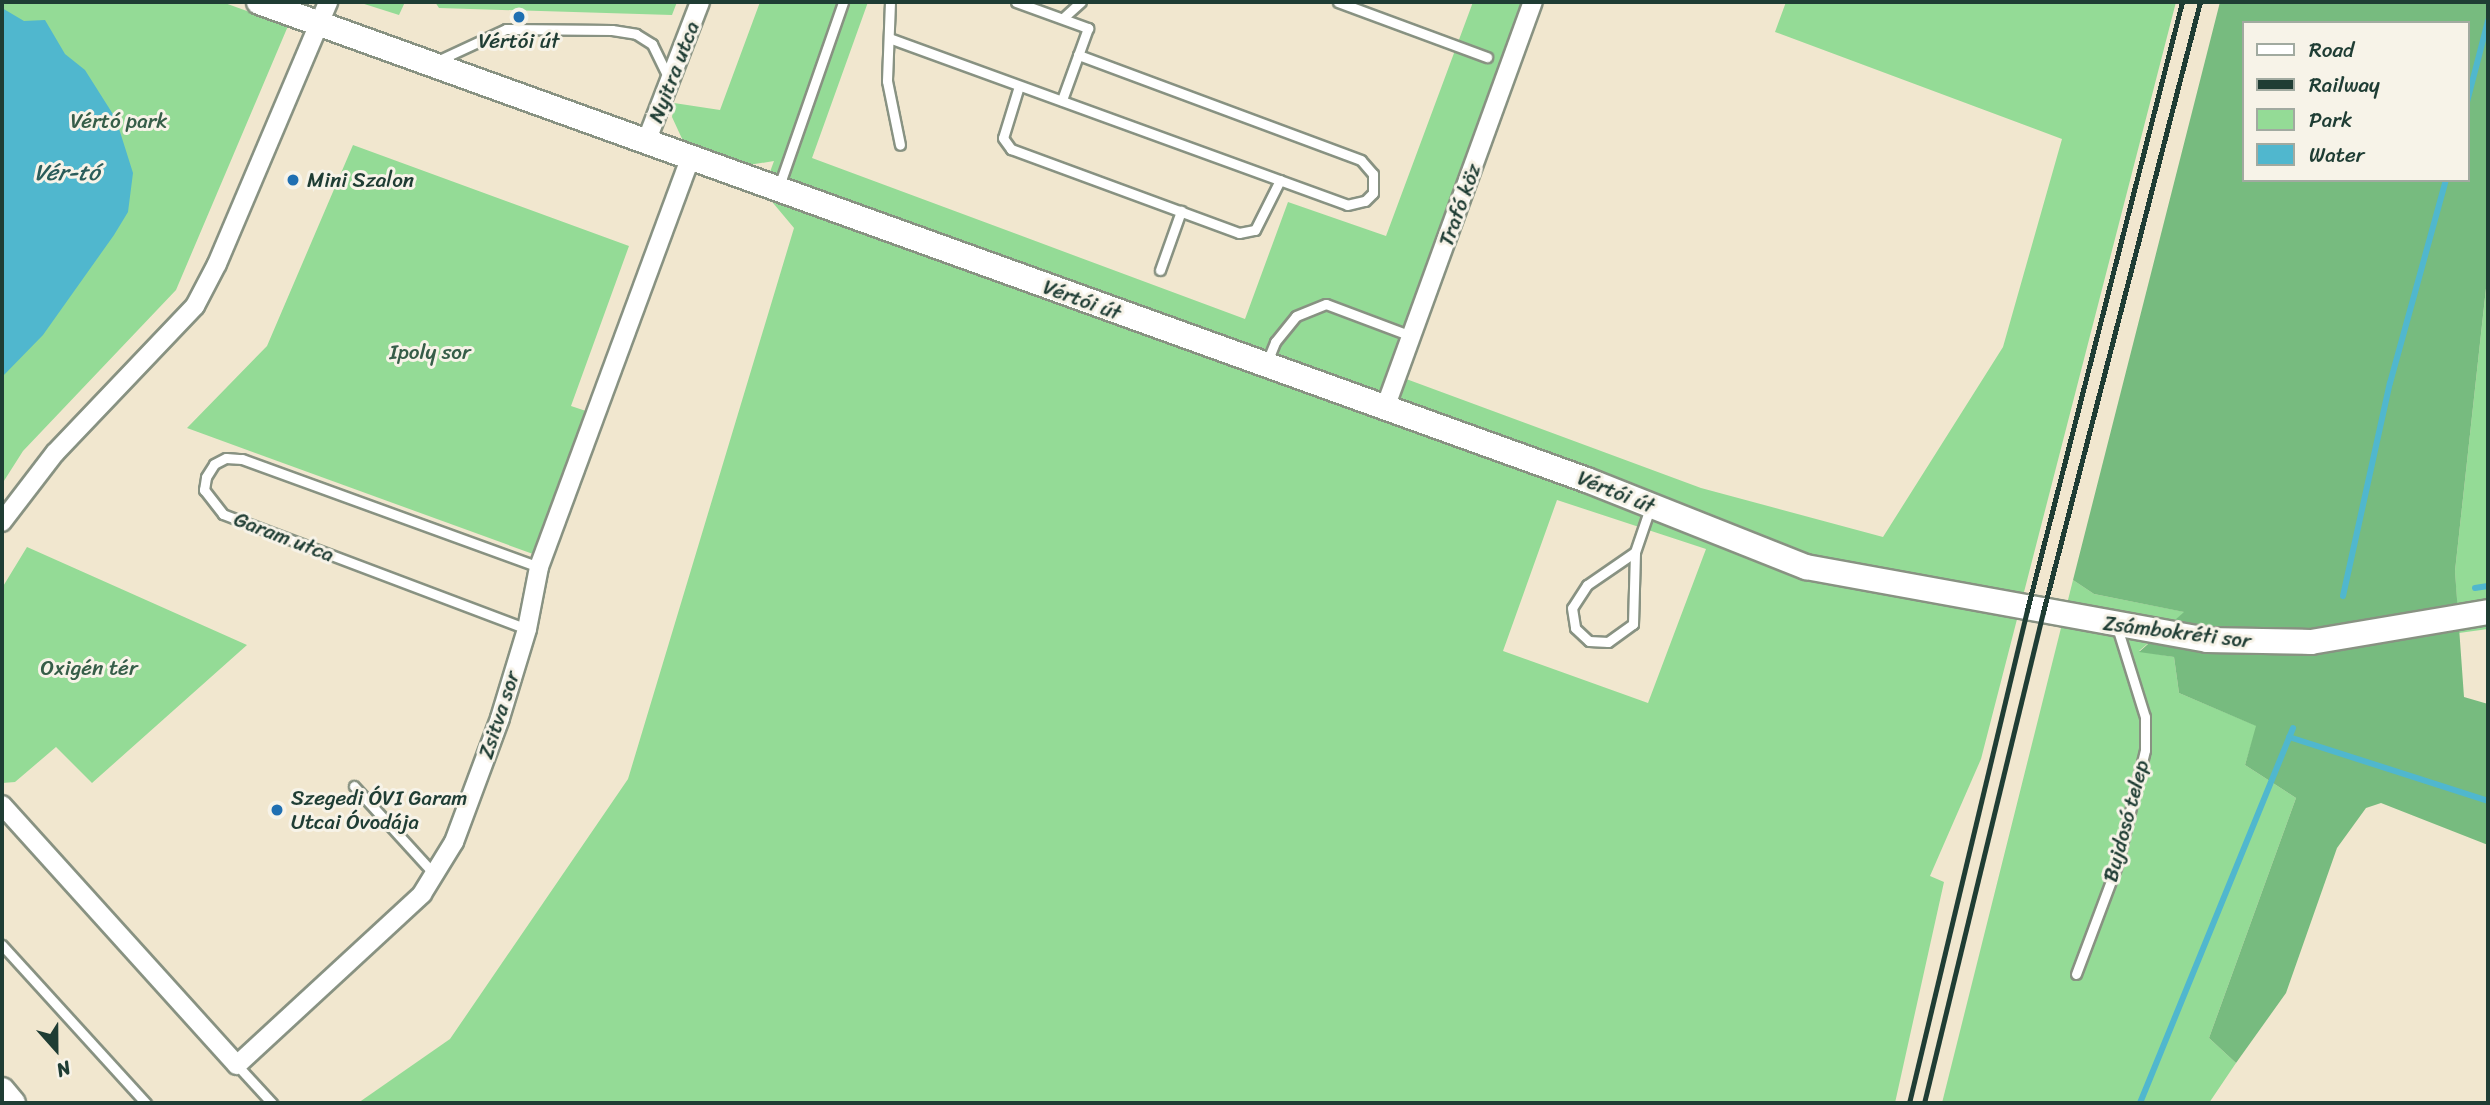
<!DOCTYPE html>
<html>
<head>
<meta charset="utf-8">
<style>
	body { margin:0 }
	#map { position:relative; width:2490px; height:1105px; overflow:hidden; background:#f1e7cf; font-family:Sriracha,sans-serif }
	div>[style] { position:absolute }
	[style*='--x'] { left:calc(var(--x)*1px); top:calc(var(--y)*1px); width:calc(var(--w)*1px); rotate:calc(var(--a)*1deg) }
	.green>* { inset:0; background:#94db96 }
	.forest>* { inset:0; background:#77bb7f }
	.water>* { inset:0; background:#50b7ce }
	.stream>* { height:6px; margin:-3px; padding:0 3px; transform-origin:3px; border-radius:3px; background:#50b7ce }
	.roads { filter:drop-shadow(2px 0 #889282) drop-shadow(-2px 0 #889282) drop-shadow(0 2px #889282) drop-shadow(0 -2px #889282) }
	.lane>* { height:9px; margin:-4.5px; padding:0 4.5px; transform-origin:4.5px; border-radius:4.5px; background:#fff }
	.street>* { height:18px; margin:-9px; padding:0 9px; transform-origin:9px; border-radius:9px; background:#fff }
	.secondary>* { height:24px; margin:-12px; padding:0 12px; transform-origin:12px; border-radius:12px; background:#fff }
	.rail>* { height:5px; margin:-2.5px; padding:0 2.5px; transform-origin:2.5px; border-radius:2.5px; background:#1f3d34 }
	.dots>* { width:19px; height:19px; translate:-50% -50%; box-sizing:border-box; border:4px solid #f7f3e8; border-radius:50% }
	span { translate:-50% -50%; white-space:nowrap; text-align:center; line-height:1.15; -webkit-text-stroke:6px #f7f3e8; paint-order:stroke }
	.poi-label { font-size:21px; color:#1f3d34 }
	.left { translate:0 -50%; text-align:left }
	.street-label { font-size:21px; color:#1f3d34 }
	.park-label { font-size:21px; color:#365d48 }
	.water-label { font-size:23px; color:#2b5c5a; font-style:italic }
	.frame { position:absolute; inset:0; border:4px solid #1f3d34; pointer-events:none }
	.legend { position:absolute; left:2242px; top:21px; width:228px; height:161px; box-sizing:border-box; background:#f7f3e8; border:2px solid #a1aaa0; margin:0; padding:9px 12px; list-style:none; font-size:21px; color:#1f3d34 }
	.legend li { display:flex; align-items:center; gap:14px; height:35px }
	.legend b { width:35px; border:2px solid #a1aaa0 }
	.north { position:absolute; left:21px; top:1014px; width:70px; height:70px; -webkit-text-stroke:5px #f7f3e8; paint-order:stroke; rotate:159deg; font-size:19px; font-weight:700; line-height:28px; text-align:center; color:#1f3d34 }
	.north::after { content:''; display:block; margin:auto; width:24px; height:32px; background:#1f3d34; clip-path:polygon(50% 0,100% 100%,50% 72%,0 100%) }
</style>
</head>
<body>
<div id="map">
	<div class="green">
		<div style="clip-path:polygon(2px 2px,222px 2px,288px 26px,176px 290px,23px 451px,2px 484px)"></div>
		<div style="clip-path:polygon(358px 2px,405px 2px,399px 15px)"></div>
		<div style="clip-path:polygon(435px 2px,677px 2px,672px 15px,439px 8px)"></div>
		<div style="clip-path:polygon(evenodd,760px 2px,868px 2px,812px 158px,1245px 319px,1288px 202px,1386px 236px,1473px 2px,1521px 2px,1390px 373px,1701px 488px,1883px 537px,2003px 347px,2062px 139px,1775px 32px,1786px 2px,2176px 2px,1981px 759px,1930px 876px,1944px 882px,1895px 1103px,358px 1103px,450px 1039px,628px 779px,794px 228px,763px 191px,774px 161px,742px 166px,684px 143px,672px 117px,674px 103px,720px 110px,760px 2px,1557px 500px,1706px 549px,1648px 703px,1503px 651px,1557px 500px)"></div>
		<div style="clip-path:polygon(353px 145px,629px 246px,571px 406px,586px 411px,533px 554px,187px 428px,267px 346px)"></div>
		<div style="clip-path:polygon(2488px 270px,2488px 629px,2459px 633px,2455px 571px)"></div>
		<div style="clip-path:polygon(27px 547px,247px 645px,92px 783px,56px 747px,15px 782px,2px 783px,2px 588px)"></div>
		<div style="clip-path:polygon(2073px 580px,2094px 594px,2185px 612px,2139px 651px,2174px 657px,2179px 693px,2257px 726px,2245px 765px,2296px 798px,2209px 1038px,2236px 1063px,2209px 1103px,1942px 1103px)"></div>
	</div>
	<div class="forest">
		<div style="clip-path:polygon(evenodd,2220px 2px,2488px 2px,2488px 270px,2455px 571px,2464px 697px,2488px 704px,2488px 845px,2381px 803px,2366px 808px,2337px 848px,2286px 993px,2236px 1063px,2209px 1038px,2296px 798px,2245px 765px,2256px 726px,2179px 693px,2174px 657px,2139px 652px,2184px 612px,2094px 594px,2073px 580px,2220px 2px,2243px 23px,2467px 23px,2467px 180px,2243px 180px,2243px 23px)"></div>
	</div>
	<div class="water">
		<div style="clip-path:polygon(2px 8px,24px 21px,45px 20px,65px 54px,85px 70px,116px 119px,133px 173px,128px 212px,114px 235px,43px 335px,2px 377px)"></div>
	</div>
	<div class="stream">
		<div style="--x:2467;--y:102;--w:84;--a:-75.5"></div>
		<div style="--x:2475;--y:588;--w:13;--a:-9"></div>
		<div style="--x:2343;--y:596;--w:218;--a:-77.6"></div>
		<div style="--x:2390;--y:383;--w:211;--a:-74.6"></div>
		<div style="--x:2289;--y:737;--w:209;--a:17.8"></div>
		<div style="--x:2140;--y:1103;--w:405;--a:-67.8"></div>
	</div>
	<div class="roads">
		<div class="lane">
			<div style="--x:890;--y:2;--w:79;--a:92.2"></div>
			<div style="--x:887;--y:81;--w:65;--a:78.5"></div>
			<div style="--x:1016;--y:2;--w:77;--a:19.9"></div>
			<div style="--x:1088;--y:28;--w:77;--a:109.9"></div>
			<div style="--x:1338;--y:2;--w:159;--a:20.3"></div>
			<div style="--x:1063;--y:18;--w:24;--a:-42"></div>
			<div style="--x:889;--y:38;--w:487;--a:20"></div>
			<div style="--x:1347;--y:205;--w:18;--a:-13"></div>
			<div style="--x:1365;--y:201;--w:11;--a:-45"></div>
			<div style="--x:1373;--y:193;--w:19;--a:-90"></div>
			<div style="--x:1373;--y:174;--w:18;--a:-131"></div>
			<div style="--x:1361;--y:160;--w:302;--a:-159.6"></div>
			<div style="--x:437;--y:61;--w:76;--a:-24.9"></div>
			<div style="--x:506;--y:29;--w:106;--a:0.5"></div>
			<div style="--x:612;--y:30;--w:24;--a:9"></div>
			<div style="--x:636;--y:34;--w:19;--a:32"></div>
			<div style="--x:652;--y:44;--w:37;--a:64"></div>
			<div style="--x:1019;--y:86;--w:54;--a:107.1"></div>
			<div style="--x:1003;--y:138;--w:14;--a:54"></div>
			<div style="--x:1011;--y:149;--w:243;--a:20.2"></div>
			<div style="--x:1239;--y:233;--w:16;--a:-11"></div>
			<div style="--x:1255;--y:230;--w:56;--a:-63.4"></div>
			<div style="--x:778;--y:189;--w:198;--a:-70.8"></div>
			<div style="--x:1160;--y:270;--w:63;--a:-70.4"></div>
			<div style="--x:1267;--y:362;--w:22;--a:-68"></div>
			<div style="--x:1275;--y:342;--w:33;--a:-51"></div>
			<div style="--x:1296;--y:316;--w:32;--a:-22"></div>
			<div style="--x:1326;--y:304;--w:91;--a:20.6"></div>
			<div style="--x:1635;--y:552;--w:58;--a:145.5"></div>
			<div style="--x:1587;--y:585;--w:27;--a:123"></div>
			<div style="--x:1572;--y:608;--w:20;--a:81"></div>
			<div style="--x:1575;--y:628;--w:19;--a:43"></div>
			<div style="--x:1589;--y:641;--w:19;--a:3"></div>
			<div style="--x:1608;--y:642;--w:31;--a:-36"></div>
			<div style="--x:1633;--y:624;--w:72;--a:-88.4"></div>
			<div style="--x:1635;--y:552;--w:46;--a:-71.2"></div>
			<div style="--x:527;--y:629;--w:325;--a:-159.3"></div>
			<div style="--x:223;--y:514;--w:31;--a:-128"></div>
			<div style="--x:204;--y:490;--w:13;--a:-81"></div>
			<div style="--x:206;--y:477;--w:15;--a:-58"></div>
			<div style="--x:214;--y:464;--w:13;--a:-27"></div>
			<div style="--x:226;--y:458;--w:16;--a:4"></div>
			<div style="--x:242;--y:459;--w:316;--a:20"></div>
			<div style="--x:354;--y:786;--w:120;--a:47.7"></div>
			<div style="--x:2;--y:945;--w:214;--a:47.7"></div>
			<div style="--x:2076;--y:974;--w:116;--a:-69.4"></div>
			<div style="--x:2117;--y:865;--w:118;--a:-76.3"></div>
			<div style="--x:2145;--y:750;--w:33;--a:-90"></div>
			<div style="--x:2145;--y:717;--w:94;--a:-107.3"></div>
			<div style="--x:237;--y:1065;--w:52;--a:47.4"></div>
		</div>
		<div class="street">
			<div style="--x:646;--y:142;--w:150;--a:-68.9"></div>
			<div style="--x:1385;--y:408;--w:432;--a:-70"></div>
			<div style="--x:2;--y:522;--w:87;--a:-52.5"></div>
			<div style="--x:55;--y:453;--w:203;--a:-46.4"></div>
			<div style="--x:195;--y:306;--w:47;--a:-62.4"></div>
			<div style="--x:217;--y:264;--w:285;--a:-67"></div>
			<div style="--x:2;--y:805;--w:350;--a:47.9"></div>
			<div style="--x:237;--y:1065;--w:252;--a:-42.7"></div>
			<div style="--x:422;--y:894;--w:61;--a:-58.4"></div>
			<div style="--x:454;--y:842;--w:132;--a:-69.6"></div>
			<div style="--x:500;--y:718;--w:93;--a:-73.1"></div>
			<div style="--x:527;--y:629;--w:63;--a:-79"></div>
			<div style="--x:539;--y:567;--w:435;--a:-69.7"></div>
		</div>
		<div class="secondary">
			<div style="--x:259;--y:2;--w:1411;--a:19.8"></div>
			<div style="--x:1587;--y:480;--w:236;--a:21.7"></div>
			<div style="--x:1806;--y:567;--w:408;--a:10.3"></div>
			<div style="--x:2207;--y:640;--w:104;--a:1.1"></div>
			<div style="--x:2311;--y:642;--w:180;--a:-9.6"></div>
			<div style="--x:2;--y:1090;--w:17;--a:50"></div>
		</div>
	</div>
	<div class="rail">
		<div style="--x:1909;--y:1103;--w:507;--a:-76.54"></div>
		<div style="--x:2027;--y:610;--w:627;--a:-75.7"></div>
		<div style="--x:1924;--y:1103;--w:505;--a:-76.38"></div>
		<div style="--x:2043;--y:612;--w:630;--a:-75.57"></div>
	</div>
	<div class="dots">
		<div style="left:519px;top:17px;background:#1f6fb2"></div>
		<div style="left:293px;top:180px;background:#1f6fb2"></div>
		<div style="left:277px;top:810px;background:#1f6fb2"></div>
	</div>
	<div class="poi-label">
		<span style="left:519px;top:41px">Vértói út</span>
		<span class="left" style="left:307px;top:180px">Mini Szalon</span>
		<span class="left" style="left:291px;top:810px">Szegedi ÓVI Garam<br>Utcai Óvodája</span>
	</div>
	<div class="street-label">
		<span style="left:674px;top:72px;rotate:-69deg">Nyitra utca</span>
		<span style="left:1460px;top:205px;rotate:-70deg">Trafó köz</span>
		<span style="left:1082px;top:300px;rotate:20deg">Vértói út</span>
		<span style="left:1616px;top:492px;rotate:22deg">Vértói út</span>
		<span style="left:284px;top:537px;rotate:21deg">Garam utca</span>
		<span style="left:2177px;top:632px;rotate:7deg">Zsámbokréti sor</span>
		<span style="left:499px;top:715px;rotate:-72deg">Zsitva sor</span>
		<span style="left:2126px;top:821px;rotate:-75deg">Bujdosó telep</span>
	</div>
	<div class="park-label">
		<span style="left:119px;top:121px">Vértó park</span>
		<span style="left:430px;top:352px">Ipoly sor</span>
		<span style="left:89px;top:668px">Oxigén tér</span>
	</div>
	<div class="water-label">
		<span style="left:67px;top:173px">Vér-tó</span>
	</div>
	<div class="frame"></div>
	<ul class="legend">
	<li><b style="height:9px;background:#fff"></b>Road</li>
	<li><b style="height:9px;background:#1f3d34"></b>Railway</li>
	<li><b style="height:19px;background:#94db96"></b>Park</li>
	<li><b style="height:19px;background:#50b7ce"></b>Water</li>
	</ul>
	<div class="north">N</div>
</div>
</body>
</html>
